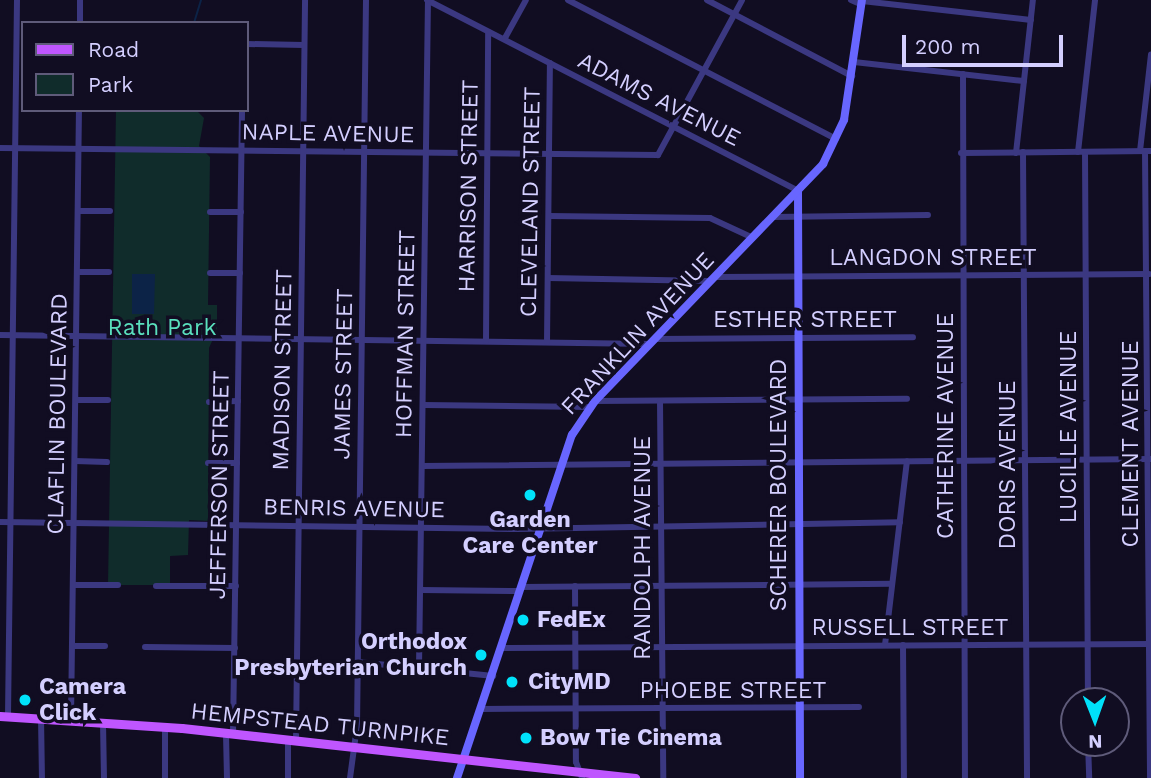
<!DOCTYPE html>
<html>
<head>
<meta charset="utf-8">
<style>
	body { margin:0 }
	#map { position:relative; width:1151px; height:778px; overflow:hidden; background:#110d22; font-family:"Work Sans",sans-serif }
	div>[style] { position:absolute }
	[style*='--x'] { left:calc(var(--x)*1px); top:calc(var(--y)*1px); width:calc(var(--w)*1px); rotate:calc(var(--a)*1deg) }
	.green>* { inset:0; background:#102c2b }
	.water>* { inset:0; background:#0c2347 }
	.stream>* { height:2px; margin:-1px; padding:0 1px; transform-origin:1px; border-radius:1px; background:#0c2347 }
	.street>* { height:6px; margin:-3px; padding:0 3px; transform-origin:3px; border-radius:3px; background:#3b3881 }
	.secondary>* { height:8px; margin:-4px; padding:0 4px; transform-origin:4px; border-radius:4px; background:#6866ff }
	.primary>* { height:9px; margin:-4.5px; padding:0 4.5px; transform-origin:4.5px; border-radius:4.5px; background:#bf56ff }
	.dots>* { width:19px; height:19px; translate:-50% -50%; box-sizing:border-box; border:4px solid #110d22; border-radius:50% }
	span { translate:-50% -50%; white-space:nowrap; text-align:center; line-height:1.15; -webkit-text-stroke:7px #110d22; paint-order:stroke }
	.street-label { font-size:23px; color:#d4cfff }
	.park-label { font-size:23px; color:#5adfbd }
	.poi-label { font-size:23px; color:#d4cfff; font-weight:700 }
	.left { translate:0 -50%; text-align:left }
	.right { translate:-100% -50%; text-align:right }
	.legend { position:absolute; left:21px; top:21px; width:228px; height:91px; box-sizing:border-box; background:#110d22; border:2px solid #5f5b7a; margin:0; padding:9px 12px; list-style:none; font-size:21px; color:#d4cfff }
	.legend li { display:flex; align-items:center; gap:14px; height:35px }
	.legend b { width:35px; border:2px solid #5f5b7a }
	.north { position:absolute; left:1060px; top:687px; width:70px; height:70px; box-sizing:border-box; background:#110d22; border:2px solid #5f5b7a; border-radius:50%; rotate:179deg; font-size:19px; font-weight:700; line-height:28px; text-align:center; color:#d4cfff }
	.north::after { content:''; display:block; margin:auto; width:24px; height:32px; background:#00e2fa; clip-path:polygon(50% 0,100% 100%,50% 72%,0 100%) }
	.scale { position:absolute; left:902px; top:35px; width:161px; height:32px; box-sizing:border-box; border:4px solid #d4cfff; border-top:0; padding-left:9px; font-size:21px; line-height:24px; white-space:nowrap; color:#d4cfff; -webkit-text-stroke:5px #110d22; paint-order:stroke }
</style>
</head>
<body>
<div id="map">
	<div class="green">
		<div style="clip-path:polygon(116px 110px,196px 110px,204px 118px,199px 146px,210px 157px,208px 305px,217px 305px,217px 330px,209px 348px,208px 521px,189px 520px,188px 555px,170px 556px,170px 585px,108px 585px)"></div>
	</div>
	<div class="water">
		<div style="clip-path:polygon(132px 274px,155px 274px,154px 314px,132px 314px)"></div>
	</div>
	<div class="stream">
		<div style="--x:194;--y:23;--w:24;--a:-73"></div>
		<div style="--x:187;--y:110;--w:1;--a:90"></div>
	</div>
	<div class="street">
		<div style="--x:427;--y:0;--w:417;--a:27.2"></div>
		<div style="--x:568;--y:0;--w:302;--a:27.4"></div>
		<div style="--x:707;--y:0;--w:164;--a:27.7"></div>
		<div style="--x:851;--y:0;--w:12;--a:24"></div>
		<div style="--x:862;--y:1;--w:170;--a:6.4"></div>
		<div style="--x:80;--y:23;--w:23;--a:-90"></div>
		<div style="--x:505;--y:38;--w:43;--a:-61.1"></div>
		<div style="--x:247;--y:44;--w:57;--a:1"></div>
		<div style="--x:854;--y:62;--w:171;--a:6.4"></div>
		<div style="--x:963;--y:74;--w:704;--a:89.84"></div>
		<div style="--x:0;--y:148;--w:658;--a:0.61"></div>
		<div style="--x:658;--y:155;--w:176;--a:-61.5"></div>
		<div style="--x:1140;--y:151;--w:97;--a:-83.5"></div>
		<div style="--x:1145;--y:151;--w:627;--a:89.54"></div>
		<div style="--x:1023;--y:152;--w:626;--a:89.63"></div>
		<div style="--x:1078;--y:152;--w:153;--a:-83.6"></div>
		<div style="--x:1085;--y:152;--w:549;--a:89.69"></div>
		<div style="--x:961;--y:153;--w:190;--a:-0.6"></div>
		<div style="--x:1016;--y:153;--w:154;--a:-83.7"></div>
		<div style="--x:78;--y:211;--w:32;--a:0"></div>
		<div style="--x:210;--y:212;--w:31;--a:0"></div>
		<div style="--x:549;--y:216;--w:161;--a:0.7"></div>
		<div style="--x:710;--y:218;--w:47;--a:24.9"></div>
		<div style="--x:773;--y:217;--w:155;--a:-0.7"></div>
		<div style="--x:77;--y:272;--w:32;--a:0"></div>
		<div style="--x:210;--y:273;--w:30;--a:0"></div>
		<div style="--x:716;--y:277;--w:433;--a:-0.4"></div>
		<div style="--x:548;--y:278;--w:162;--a:1.1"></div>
		<div style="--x:0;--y:335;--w:650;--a:0.79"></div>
		<div style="--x:655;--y:339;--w:258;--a:-0.4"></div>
		<div style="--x:486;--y:341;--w:309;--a:-89.6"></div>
		<div style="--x:547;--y:342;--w:279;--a:-89.4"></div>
		<div style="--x:76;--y:400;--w:32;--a:0"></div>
		<div style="--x:595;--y:401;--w:312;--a:-0.4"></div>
		<div style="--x:660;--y:401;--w:377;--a:89.5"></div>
		<div style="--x:209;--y:402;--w:29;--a:-2"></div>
		<div style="--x:423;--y:405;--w:168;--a:0.7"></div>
		<div style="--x:75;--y:461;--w:32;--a:2"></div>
		<div style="--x:208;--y:463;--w:29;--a:0"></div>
		<div style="--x:422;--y:466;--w:729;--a:-0.55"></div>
		<div style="--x:0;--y:522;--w:517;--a:0.78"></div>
		<div style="--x:517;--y:529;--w:383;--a:-1"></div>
		<div style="--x:73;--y:585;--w:45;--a:0"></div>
		<div style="--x:156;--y:586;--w:80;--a:0"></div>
		<div style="--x:575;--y:586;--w:176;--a:89.7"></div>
		<div style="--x:576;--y:762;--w:17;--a:69"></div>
		<div style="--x:521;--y:587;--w:371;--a:-0.5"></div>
		<div style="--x:421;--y:590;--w:99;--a:0.6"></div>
		<div style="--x:885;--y:645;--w:185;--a:-83.2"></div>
		<div style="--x:903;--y:645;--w:133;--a:89.6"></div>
		<div style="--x:73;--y:646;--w:32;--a:0"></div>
		<div style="--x:145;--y:647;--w:90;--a:0.6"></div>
		<div style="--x:502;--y:648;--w:649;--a:-0.35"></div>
		<div style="--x:358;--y:662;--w:136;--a:5.9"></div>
		<div style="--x:419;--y:668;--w:668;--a:-89.23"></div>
		<div style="--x:481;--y:709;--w:378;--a:-0.3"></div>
		<div style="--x:8;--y:716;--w:716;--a:-89.28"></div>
		<div style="--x:41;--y:717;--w:61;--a:89.1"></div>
		<div style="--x:71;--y:719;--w:609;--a:-89.25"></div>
		<div style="--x:103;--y:722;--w:56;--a:89"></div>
		<div style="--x:226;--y:734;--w:44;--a:88.7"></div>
		<div style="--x:233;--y:734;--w:624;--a:-89.17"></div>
		<div style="--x:288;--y:740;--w:38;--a:90"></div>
		<div style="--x:296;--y:741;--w:741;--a:-89.3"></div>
		<div style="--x:1088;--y:743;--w:35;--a:88"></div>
		<div style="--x:165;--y:778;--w:51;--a:-90"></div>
		<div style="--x:350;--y:778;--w:52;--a:-82.3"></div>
		<div style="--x:357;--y:726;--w:726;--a:-89.29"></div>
	</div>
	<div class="secondary">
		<div style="--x:798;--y:191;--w:587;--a:89.8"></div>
		<div style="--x:457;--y:778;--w:362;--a:-71.5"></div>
		<div style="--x:572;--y:435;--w:41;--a:-55.9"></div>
		<div style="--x:595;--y:401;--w:329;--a:-46.1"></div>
		<div style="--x:823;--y:164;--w:49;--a:-64.5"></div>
		<div style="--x:844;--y:120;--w:121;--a:-81.5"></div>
	</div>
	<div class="primary">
		<div style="--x:0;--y:716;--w:182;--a:3.8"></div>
		<div style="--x:182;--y:728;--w:456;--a:6.3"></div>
	</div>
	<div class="dots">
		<div style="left:530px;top:495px;background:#00e2fa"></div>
		<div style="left:523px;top:620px;background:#00e2fa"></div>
		<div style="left:481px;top:655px;background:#00e2fa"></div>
		<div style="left:512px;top:682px;background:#00e2fa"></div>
		<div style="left:25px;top:700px;background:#00e2fa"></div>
		<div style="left:526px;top:738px;background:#00e2fa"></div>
	</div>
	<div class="street-label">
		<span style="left:659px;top:100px;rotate:27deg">ADAMS AVENUE</span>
		<span style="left:328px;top:134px;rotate:1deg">NAPLE AVENUE</span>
		<span style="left:469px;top:186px;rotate:-89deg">HARRISON STREET</span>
		<span style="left:531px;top:202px;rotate:-89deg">CLEVELAND STREET</span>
		<span style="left:933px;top:258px">LANGDON STREET</span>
		<span style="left:805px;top:320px">ESTHER STREET</span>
		<span style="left:406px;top:334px;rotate:-89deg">HOFFMAN STREET</span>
		<span style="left:638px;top:334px;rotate:-47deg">FRANKLIN AVENUE</span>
		<span style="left:283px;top:370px;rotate:-89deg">MADISON STREET</span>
		<span style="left:344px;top:374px;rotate:-89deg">JAMES STREET</span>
		<span style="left:58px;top:414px;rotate:-89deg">CLAFLIN BOULEVARD</span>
		<span style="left:946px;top:426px;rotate:-90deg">CATHERINE AVENUE</span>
		<span style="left:1069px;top:427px;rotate:-90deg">LUCILLE AVENUE</span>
		<span style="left:1131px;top:444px;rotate:-90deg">CLEMENT AVENUE</span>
		<span style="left:1008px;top:465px;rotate:-90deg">DORIS AVENUE</span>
		<span style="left:220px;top:485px;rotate:-89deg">JEFFERSON STREET</span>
		<span style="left:779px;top:485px;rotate:-90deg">SCHERER BOULEVARD</span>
		<span style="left:354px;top:509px;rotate:1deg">BENRIS AVENUE</span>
		<span style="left:643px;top:548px;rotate:-90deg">RANDOLPH AVENUE</span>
		<span style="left:910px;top:628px">RUSSELL STREET</span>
		<span style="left:733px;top:691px">PHOEBE STREET</span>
		<span style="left:320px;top:725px;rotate:6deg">HEMPSTEAD TURNPIKE</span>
	</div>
	<div class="park-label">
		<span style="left:162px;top:328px">Rath Park</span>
	</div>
	<div class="poi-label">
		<span style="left:530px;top:533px">Garden<br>Care Center</span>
		<span class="left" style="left:537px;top:620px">FedEx</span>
		<span class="right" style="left:467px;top:655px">Orthodox<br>Presbyterian Church</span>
		<span class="left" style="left:528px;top:682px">CityMD</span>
		<span class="left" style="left:39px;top:700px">Camera<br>Click</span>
		<span class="left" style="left:540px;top:738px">Bow Tie Cinema</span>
	</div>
	<ul class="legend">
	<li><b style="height:9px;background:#bf56ff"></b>Road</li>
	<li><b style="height:19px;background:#102c2b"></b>Park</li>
	</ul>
	<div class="north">N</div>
	<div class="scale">200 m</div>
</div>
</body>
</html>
